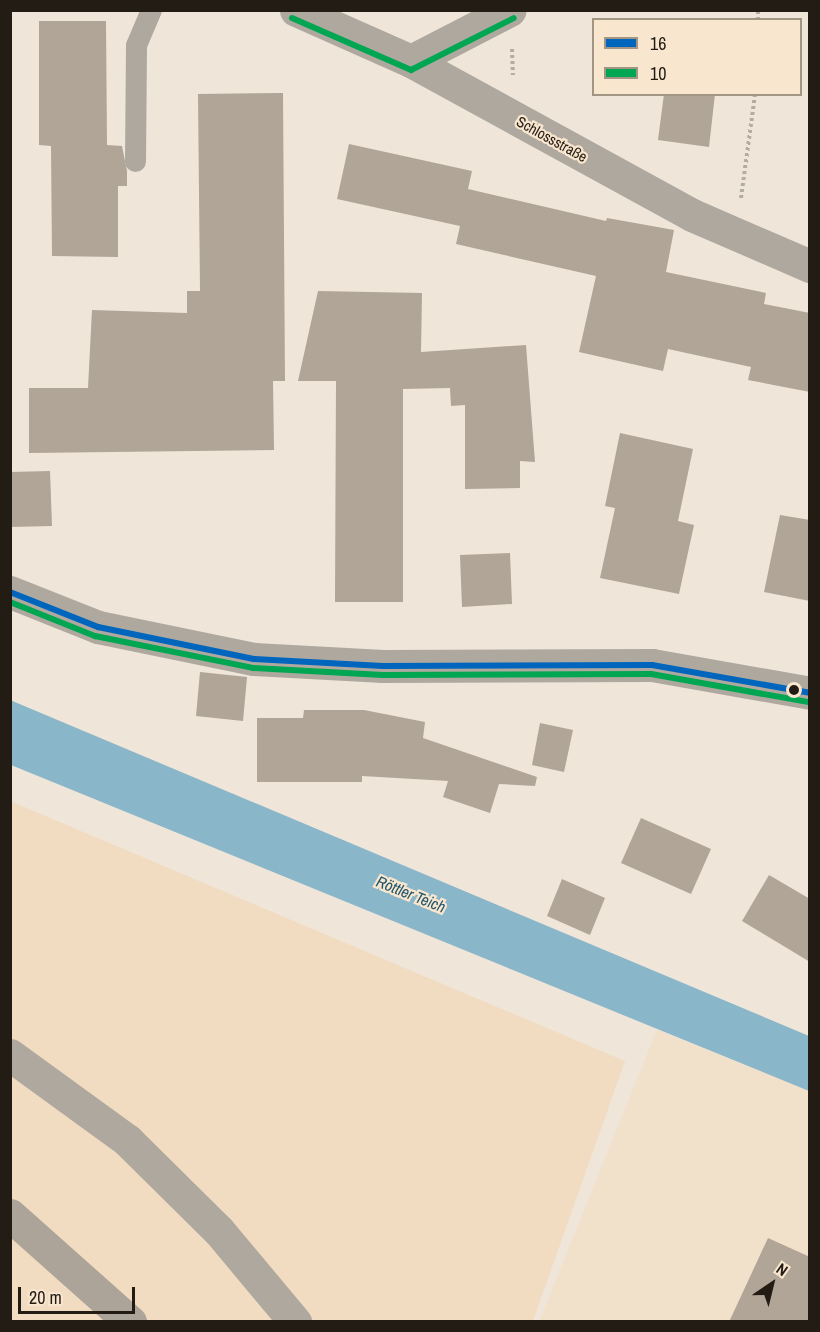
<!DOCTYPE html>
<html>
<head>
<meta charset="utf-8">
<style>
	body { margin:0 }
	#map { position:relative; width:820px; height:1332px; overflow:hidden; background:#efe5d9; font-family:"Archivo Narrow",sans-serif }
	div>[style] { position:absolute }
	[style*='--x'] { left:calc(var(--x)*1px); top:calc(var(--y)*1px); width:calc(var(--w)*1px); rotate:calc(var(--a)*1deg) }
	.built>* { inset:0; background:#f1e0ca }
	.green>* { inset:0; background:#f1dcc1 }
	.water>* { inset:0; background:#8ab6c9 }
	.building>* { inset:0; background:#b0a596 }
	.path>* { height:4px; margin-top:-2px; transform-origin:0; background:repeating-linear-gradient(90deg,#b3aca3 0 3px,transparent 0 6px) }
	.service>* { height:21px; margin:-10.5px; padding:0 10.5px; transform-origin:10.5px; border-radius:10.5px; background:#aea89f }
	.minor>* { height:33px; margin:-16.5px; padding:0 16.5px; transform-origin:16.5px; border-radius:16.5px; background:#aea89f }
	.tertiary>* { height:33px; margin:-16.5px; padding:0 16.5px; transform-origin:16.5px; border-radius:16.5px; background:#aea89f }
	.motorway>* { height:33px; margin:-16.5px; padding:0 16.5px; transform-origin:16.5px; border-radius:16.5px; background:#ada499 }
	.bus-1>* { height:6px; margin:-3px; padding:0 3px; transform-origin:3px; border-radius:3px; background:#0065bd }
	.bus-2>* { height:6px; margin:-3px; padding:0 3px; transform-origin:3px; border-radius:3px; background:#00a651 }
	.dots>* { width:16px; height:16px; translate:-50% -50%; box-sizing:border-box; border:3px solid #f9e6cf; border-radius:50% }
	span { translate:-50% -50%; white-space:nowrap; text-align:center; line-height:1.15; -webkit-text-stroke:4.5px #f9e6cf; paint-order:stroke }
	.street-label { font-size:15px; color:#231c14 }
	.water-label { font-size:16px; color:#21576e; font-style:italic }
	.frame { position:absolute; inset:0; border:12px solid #231c14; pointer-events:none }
	.legend { position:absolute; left:592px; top:18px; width:210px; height:78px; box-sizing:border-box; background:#f9e6cf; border:2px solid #a39584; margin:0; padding:8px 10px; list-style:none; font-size:18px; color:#231c14 }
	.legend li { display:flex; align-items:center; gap:12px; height:30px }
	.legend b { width:30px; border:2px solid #a39584 }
	.north { position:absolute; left:742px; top:1254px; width:60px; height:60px; -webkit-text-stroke:4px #f9e6cf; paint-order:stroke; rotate:35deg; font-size:16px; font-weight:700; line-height:24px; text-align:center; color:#231c14 }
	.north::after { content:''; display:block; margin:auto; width:21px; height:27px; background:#231c14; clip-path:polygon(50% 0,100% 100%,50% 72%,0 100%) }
	.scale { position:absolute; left:18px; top:1287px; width:117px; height:27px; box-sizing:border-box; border:3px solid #231c14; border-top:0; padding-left:8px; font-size:18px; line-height:21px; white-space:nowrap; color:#231c14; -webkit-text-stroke:4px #f9e6cf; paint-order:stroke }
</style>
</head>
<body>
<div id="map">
	<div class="built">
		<div style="clip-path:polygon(657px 1030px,809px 1091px,809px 1321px,539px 1322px)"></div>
	</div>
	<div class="green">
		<div style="clip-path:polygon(10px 801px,625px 1061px,533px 1321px,11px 1321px)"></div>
	</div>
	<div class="water">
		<div style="clip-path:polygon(10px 700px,809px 1036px,809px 1091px,11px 765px)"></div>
	</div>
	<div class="building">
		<div style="clip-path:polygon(39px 21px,106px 21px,107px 145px,122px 146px,127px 171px,127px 186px,118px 186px,118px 257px,52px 256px,51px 146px,39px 145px)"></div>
		<div style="clip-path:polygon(283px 93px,285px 381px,273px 381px,274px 450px,29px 453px,29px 388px,88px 388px,92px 310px,187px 313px,187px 291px,200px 291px,198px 94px)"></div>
		<div style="clip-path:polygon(664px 94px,715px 94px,709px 147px,658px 140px)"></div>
		<div style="clip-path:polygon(349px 144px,472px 171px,468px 189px,606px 221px,607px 218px,674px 230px,666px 272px,766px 293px,764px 304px,810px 313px,810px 392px,748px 380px,751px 367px,668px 349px,663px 371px,579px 352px,596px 276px,456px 244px,460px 226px,337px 199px)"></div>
		<div style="clip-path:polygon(318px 291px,422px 293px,421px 352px,526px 345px,535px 462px,520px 461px,520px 488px,465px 489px,465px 405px,451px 406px,450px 388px,403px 389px,403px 602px,335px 602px,336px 381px,298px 381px)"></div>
		<div style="clip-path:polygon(620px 433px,693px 449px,678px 521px,694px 525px,679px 594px,600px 578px,615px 508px,605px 506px)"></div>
		<div style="clip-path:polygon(50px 471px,52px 526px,10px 527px,10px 472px)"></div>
		<div style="clip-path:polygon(780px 515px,810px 520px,810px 601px,764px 592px)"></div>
		<div style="clip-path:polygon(510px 553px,512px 604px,462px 607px,460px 555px)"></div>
		<div style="clip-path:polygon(200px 672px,247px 677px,243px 721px,196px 716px)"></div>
		<div style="clip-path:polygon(304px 710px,364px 710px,425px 722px,423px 738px,537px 777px,535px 786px,499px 784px,490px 813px,443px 797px,448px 781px,362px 776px,362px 782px,257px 782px,257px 718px,303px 718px)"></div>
		<div style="clip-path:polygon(540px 723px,573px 730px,564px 772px,532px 765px)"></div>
		<div style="clip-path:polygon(641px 818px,711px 849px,691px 894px,621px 863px)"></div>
		<div style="clip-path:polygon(769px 875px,810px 899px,810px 962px,742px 921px)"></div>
		<div style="clip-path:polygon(562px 879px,605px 898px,590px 935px,547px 916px)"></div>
		<div style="clip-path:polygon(768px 1238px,810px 1257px,810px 1322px,729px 1322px)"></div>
	</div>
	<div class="path">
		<div style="--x:758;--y:20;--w:10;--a:-90"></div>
		<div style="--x:512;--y:49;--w:26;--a:88"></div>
		<div style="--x:741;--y:198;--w:105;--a:-82.3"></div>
	</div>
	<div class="service">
		<div style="--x:135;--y:161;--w:116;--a:-89.5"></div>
		<div style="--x:136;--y:45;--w:38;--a:-67"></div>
	</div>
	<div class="minor">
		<div style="--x:296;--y:10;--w:126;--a:23.9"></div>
		<div style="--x:411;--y:61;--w:320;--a:28.7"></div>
		<div style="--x:692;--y:215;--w:129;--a:23.4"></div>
		<div style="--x:411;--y:61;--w:111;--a:-27.3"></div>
		<div style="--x:10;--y:1055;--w:145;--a:36"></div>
		<div style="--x:127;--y:1140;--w:129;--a:44.7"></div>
		<div style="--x:219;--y:1231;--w:119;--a:50.1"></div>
	</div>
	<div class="tertiary">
		<div style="--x:10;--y:592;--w:95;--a:21.7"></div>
		<div style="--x:98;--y:627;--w:159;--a:11.6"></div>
		<div style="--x:254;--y:659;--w:129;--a:3.1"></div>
		<div style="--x:383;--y:666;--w:269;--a:-0.2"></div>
		<div style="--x:652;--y:665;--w:160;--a:10"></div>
	</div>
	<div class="motorway">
		<div style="--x:10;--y:1215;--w:161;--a:41.7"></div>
	</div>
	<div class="bus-1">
		<div style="--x:10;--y:592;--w:95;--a:21.7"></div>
		<div style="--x:98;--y:627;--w:159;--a:11.6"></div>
		<div style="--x:254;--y:659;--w:129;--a:3.1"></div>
		<div style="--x:383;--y:666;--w:269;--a:-0.2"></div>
		<div style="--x:652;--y:665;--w:160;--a:10"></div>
	</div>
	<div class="bus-2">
		<div style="--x:292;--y:18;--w:130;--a:23.6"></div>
		<div style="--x:411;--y:70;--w:115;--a:-26.8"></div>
		<div style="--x:10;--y:602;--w:92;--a:21.8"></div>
		<div style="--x:95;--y:636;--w:161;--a:11.4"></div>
		<div style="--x:253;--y:668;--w:130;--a:3.1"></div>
		<div style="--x:383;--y:675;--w:268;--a:-0.2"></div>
		<div style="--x:651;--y:674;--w:159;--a:10.1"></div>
	</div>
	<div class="dots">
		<div style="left:794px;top:690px;background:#231c14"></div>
	</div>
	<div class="street-label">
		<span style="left:552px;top:139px;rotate:29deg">Schlossstraße</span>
	</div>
	<div class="water-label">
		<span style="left:411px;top:894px;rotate:22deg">Röttler Teich</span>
	</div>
	<div class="frame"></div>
	<ul class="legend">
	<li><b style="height:8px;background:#0065bd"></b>16</li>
	<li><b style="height:8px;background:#00a651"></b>10</li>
	</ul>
	<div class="north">N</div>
	<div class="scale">20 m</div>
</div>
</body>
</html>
